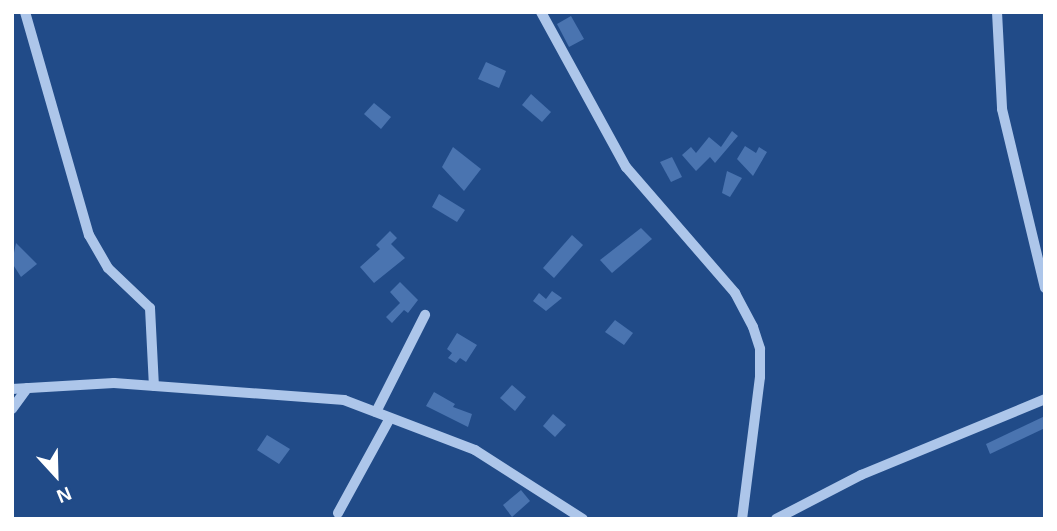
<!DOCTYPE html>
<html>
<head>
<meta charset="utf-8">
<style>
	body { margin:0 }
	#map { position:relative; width:1057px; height:531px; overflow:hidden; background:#214b88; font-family:Arial,sans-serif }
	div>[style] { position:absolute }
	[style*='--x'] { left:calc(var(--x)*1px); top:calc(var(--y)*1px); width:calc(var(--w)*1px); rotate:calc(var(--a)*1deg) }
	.building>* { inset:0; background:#4a74b0 }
	.minor>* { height:10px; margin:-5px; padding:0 5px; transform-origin:5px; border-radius:5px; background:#adc6ea }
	span { translate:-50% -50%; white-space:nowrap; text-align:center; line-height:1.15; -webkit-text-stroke:5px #214b88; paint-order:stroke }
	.frame { position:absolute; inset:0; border:14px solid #fff; pointer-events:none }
	.north { position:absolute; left:21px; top:440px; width:70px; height:70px; -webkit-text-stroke:5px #214b88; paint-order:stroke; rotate:158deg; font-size:19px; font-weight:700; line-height:28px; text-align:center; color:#fff }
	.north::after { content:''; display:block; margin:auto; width:24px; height:32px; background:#fff; clip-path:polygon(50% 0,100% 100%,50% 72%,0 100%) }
</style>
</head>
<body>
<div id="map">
	<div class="building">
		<div style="clip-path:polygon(571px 16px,584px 39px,569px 47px,557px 24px)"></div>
		<div style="clip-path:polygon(486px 62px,506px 71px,499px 88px,478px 79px)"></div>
		<div style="clip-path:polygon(531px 94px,551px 112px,542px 122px,522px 105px)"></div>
		<div style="clip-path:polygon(374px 103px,391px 117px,381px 129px,364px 114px)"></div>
		<div style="clip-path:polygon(732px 131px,738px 136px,715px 163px,710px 157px,696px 171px,682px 155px,691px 147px,696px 153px,709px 137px,721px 147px)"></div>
		<div style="clip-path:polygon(745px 146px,756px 153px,759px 147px,767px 152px,753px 176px,737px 159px)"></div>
		<div style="clip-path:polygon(453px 147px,481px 169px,464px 191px,442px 167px)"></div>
		<div style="clip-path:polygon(672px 157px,682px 177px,671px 182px,660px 162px)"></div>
		<div style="clip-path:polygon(727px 171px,742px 178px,730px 197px,722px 193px)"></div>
		<div style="clip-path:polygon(439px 194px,465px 210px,457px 222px,432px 207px)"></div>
		<div style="clip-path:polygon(641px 228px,652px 239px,612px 273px,600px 260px)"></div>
		<div style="clip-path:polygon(390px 231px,397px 238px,391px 244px,405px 258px,374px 283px,360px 267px,380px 249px,376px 245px)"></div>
		<div style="clip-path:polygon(572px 235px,583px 245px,554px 278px,543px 268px)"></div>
		<div style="clip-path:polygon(16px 243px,37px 264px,21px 277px,12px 263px)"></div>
		<div style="clip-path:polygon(400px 282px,418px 300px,408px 313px,404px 310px,392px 323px,386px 317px,400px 303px,390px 292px)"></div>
		<div style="clip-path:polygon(552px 291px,562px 298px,546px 311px,533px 301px,539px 293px,546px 299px)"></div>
		<div style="clip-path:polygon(615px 320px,633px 333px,624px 345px,605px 332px)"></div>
		<div style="clip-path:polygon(457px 333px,477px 345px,466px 362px,460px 358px,456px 363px,448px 358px,452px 353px,447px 349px)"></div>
		<div style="clip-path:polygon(512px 385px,526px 397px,515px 411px,500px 398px)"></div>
		<div style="clip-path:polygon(434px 392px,455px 404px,453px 407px,472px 414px,468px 427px,426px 406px)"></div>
		<div style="clip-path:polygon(553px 414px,566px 425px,555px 437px,543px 426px)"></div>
		<div style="clip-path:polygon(1045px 416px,1045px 428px,990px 454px,986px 444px)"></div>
		<div style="clip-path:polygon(267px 435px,290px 449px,279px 464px,257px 450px)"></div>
		<div style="clip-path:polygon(521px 490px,530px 501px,512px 517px,503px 505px)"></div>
	</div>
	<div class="minor">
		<div style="--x:25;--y:12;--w:232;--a:74"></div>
		<div style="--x:89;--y:235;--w:38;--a:60"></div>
		<div style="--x:108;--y:268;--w:58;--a:43.6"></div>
		<div style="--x:150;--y:308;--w:78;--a:87.1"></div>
		<div style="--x:541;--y:12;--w:177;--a:61.3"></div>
		<div style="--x:626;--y:167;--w:167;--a:49.1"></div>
		<div style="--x:735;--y:293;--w:38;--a:62"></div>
		<div style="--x:753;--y:327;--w:23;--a:72"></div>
		<div style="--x:760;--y:349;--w:28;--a:90"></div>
		<div style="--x:760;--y:377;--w:143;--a:97.2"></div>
		<div style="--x:997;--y:12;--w:97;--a:87"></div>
		<div style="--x:1002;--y:109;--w:184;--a:76.5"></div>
		<div style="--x:12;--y:389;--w:102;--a:-3.4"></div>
		<div style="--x:114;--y:383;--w:231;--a:4.2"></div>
		<div style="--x:344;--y:400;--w:140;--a:20.9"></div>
		<div style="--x:475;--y:450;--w:128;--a:32.6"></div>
		<div style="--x:12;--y:409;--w:26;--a:-54"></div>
		<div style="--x:376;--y:412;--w:109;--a:-63.2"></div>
		<div style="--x:338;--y:513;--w:108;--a:-61.3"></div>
		<div style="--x:776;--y:519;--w:96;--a:-27.4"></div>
		<div style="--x:861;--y:475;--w:199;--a:-22.4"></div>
	</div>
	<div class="frame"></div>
	<div class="north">N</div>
</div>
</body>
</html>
